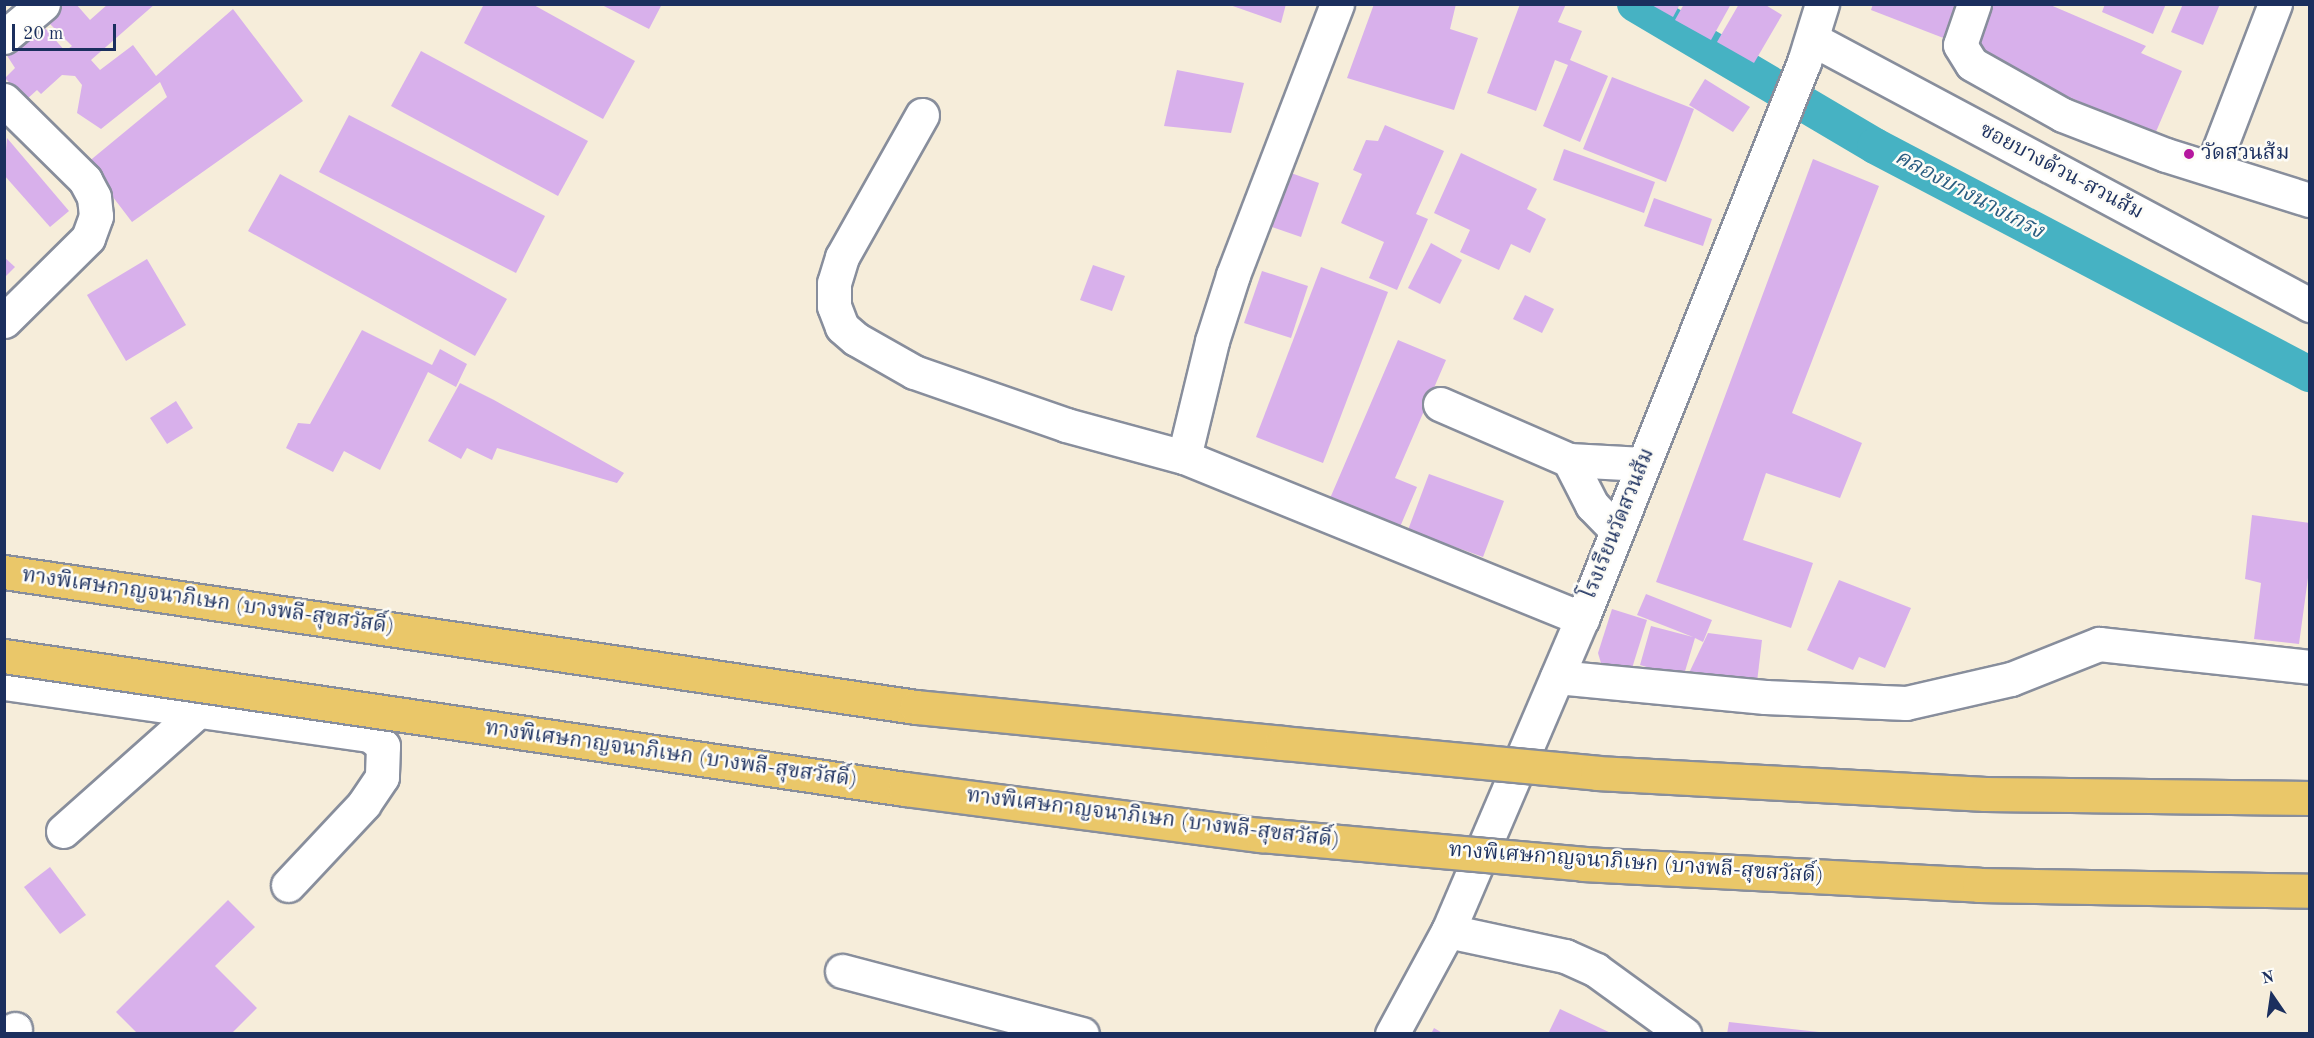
<!DOCTYPE html>
<html>
<head>
<meta charset="utf-8">
<style>
	body { margin:0 }
	#map { position:relative; width:2314px; height:1038px; overflow:hidden; background:#f6edda; font-family:"Old Standard TT","Noto Serif Thai",serif }
	div>[style] { position:absolute }
	[style*='--x'] { left:calc(var(--x)*1px); top:calc(var(--y)*1px); width:calc(var(--w)*1px); rotate:calc(var(--a)*1deg) }
	.canal>* { height:36px; margin:-18px; padding:0 18px; transform-origin:18px; border-radius:18px; background:#46b2c3 }
	.building>* { inset:0; background:#d8b0eb }
	.roads { filter:drop-shadow(2px 0 #888e9c) drop-shadow(-2px 0 #888e9c) drop-shadow(0 2px #888e9c) drop-shadow(0 -2px #888e9c) }
	.minor>* { height:33px; margin:-16.5px; padding:0 16.5px; transform-origin:16.5px; border-radius:16.5px; background:#fff }
	.bridges { filter:drop-shadow(2px 0 #888e9c) drop-shadow(-2px 0 #888e9c) drop-shadow(0 2px #888e9c) drop-shadow(0 -2px #888e9c) }
	.highway-bridge>* { height:33px; margin:-16.5px; padding:0 16.5px; transform-origin:16.5px; border-radius:16.5px; background:#eac769 }
	.dots>* { width:16px; height:16px; translate:-50% -50%; box-sizing:border-box; border:3px solid #fdfcf7; border-radius:50% }
	span { translate:-50% -50%; white-space:nowrap; text-align:center; line-height:1.15; -webkit-text-stroke:5px #fdfcf7; paint-order:stroke }
	.poi-label { font-size:21px; color:#1b2f5e }
	.left { translate:0 -50%; text-align:left }
	.street-label { font-size:21px; color:#1b2f5e }
	.water-label { font-size:22px; color:#2a5d81; font-style:italic }
	.frame { position:absolute; inset:0; border:6px solid #1b2f5e; pointer-events:none }
	.north { position:absolute; left:2242px; top:966px; width:60px; height:60px; -webkit-text-stroke:4px #fdfcf7; paint-order:stroke; rotate:347deg; font-size:16px; font-weight:700; line-height:24px; text-align:center; color:#1b2f5e }
	.north::after { content:''; display:block; margin:auto; width:21px; height:27px; background:#1b2f5e; clip-path:polygon(50% 0,100% 100%,50% 72%,0 100%) }
	.scale { position:absolute; left:12px; top:24px; width:104px; height:27px; box-sizing:border-box; border:3px solid #1b2f5e; border-top:0; padding-left:8px; font-size:18px; line-height:21px; white-space:nowrap; color:#1b2f5e; -webkit-text-stroke:4px #fdfcf7; paint-order:stroke }
</style>
</head>
<body>
<div id="map">
	<div class="canal">
		<div style="--x:1635;--y:4;--w:279;--a:30.6"></div>
		<div style="--x:1875;--y:146;--w:491;--a:27.7"></div>
	</div>
	<div class="building">
		<div style="clip-path:polygon(53px 4px,76px 4px,90px 20px,108px 4px,155px 4px,91px 60px,100px 70px,133px 45px,156px 76px,233px 9px,303px 101px,132px 222px,87px 163px,167px 97px,160px 82px,101px 129px,77px 113px,82px 85px,75px 76px,62px 75px,41px 94px,37px 90px,26px 100px,5px 78px,15px 68px,4px 51px,39px 21px,65px 51px,72px 46px,41px 15px)"></div>
		<div style="clip-path:polygon(484px 4px,532px 4px,635px 61px,603px 119px,464px 43px)"></div>
		<div style="clip-path:polygon(600px 4px,662px 4px,649px 29px)"></div>
		<div style="clip-path:polygon(1227px 4px,1286px 4px,1281px 23px)"></div>
		<div style="clip-path:polygon(1374px 4px,1456px 4px,1450px 29px,1478px 38px,1454px 110px,1347px 78px)"></div>
		<div style="clip-path:polygon(1520px 4px,1566px 4px,1558px 22px,1582px 31px,1570px 60px,1608px 76px,1580px 142px,1543px 126px,1568px 65px,1555px 60px,1536px 111px,1487px 93px)"></div>
		<div style="clip-path:polygon(1650px 4px,1680px 4px,1673px 17px)"></div>
		<div style="clip-path:polygon(1684px 4px,1731px 4px,1711px 40px,1675px 20px)"></div>
		<div style="clip-path:polygon(1739px 4px,1764px 4px,1782px 15px,1754px 63px,1717px 42px)"></div>
		<div style="clip-path:polygon(1873px 4px,1960px 4px,1946px 39px,1871px 10px)"></div>
		<div style="clip-path:polygon(1986px 4px,2048px 4px,2146px 46px,2141px 53px,2182px 71px,2155px 134px,1965px 52px)"></div>
		<div style="clip-path:polygon(2105px 4px,2166px 4px,2153px 34px,2102px 12px)"></div>
		<div style="clip-path:polygon(2183px 4px,2220px 4px,2203px 45px,2171px 32px)"></div>
		<div style="clip-path:polygon(421px 51px,588px 141px,558px 196px,391px 106px)"></div>
		<div style="clip-path:polygon(1177px 70px,1244px 83px,1231px 133px,1164px 126px)"></div>
		<div style="clip-path:polygon(1612px 77px,1694px 109px,1666px 182px,1583px 149px)"></div>
		<div style="clip-path:polygon(1705px 79px,1750px 107px,1733px 132px,1689px 105px)"></div>
		<div style="clip-path:polygon(349px 115px,545px 216px,516px 273px,319px 172px)"></div>
		<div style="clip-path:polygon(1385px 125px,1444px 151px,1416px 214px,1428px 219px,1397px 290px,1369px 278px,1384px 242px,1341px 223px,1362px 174px,1353px 170px,1366px 140px,1378px 141px)"></div>
		<div style="clip-path:polygon(7px 138px,69px 211px,50px 227px,4px 175px)"></div>
		<div style="clip-path:polygon(1564px 149px,1655px 182px,1644px 213px,1553px 180px)"></div>
		<div style="clip-path:polygon(1461px 153px,1537px 189px,1527px 209px,1546px 219px,1530px 253px,1511px 244px,1499px 270px,1460px 252px,1470px 230px,1434px 213px)"></div>
		<div style="clip-path:polygon(1813px 159px,1879px 186px,1792px 413px,1862px 443px,1840px 498px,1766px 473px,1743px 540px,1813px 563px,1791px 628px,1656px 582px)"></div>
		<div style="clip-path:polygon(1291px 173px,1319px 183px,1301px 237px,1272px 227px)"></div>
		<div style="clip-path:polygon(280px 174px,507px 299px,475px 356px,248px 231px)"></div>
		<div style="clip-path:polygon(1654px 198px,1712px 219px,1703px 246px,1644px 226px)"></div>
		<div style="clip-path:polygon(1431px 243px,1462px 260px,1440px 304px,1408px 288px)"></div>
		<div style="clip-path:polygon(4px 257px,15px 267px,4px 278px)"></div>
		<div style="clip-path:polygon(147px 259px,186px 325px,126px 361px,87px 295px)"></div>
		<div style="clip-path:polygon(1093px 265px,1125px 276px,1112px 311px,1080px 300px)"></div>
		<div style="clip-path:polygon(1321px 267px,1388px 292px,1323px 463px,1256px 437px)"></div>
		<div style="clip-path:polygon(1262px 271px,1308px 286px,1291px 338px,1244px 323px)"></div>
		<div style="clip-path:polygon(1525px 295px,1554px 309px,1542px 333px,1513px 319px)"></div>
		<div style="clip-path:polygon(362px 330px,432px 365px,440px 349px,467px 364px,456px 387px,428px 372px,380px 470px,344px 451px,333px 472px,286px 448px,298px 423px,310px 424px)"></div>
		<div style="clip-path:polygon(1398px 340px,1446px 360px,1395px 478px,1417px 487px,1397px 534px,1328px 503px)"></div>
		<div style="clip-path:polygon(460px 383px,494px 400px,624px 473px,617px 483px,497px 448px,492px 460px,467px 448px,461px 459px,428px 441px)"></div>
		<div style="clip-path:polygon(176px 401px,193px 428px,167px 444px,150px 418px)"></div>
		<div style="clip-path:polygon(1429px 474px,1504px 501px,1483px 557px,1408px 530px)"></div>
		<div style="clip-path:polygon(2252px 515px,2310px 523px,2310px 563px,2299px 644px,2254px 639px,2261px 583px,2245px 579px)"></div>
		<div style="clip-path:polygon(1839px 580px,1911px 608px,1885px 668px,1859px 657px,1853px 670px,1807px 650px)"></div>
		<div style="clip-path:polygon(1646px 594px,1712px 620px,1703px 642px,1695px 638px,1683px 678px,1640px 665px,1651px 626px,1693px 637px,1637px 615px)"></div>
		<div style="clip-path:polygon(1612px 609px,1647px 620px,1629px 678px,1603px 670px,1598px 653px)"></div>
		<div style="clip-path:polygon(1708px 633px,1762px 640px,1757px 682px,1689px 673px)"></div>
		<div style="clip-path:polygon(50px 867px,86px 915px,60px 934px,24px 887px)"></div>
		<div style="clip-path:polygon(228px 900px,255px 927px,215px 966px,257px 1008px,231px 1034px,138px 1034px,116px 1012px)"></div>
		<div style="clip-path:polygon(1560px 1009px,1613px 1034px,1548px 1034px)"></div>
		<div style="clip-path:polygon(1729px 1022px,1819px 1032px,1819px 1034px,1727px 1034px)"></div>
		<div style="clip-path:polygon(1434px 1028px,1444px 1034px,1431px 1034px)"></div>
	</div>
	<div class="roads">
		<div class="minor">
			<div style="--x:1974;--y:4;--w:43;--a:108.9"></div>
			<div style="--x:1960;--y:45;--w:22;--a:58"></div>
			<div style="--x:1972;--y:64;--w:104;--a:29.3"></div>
			<div style="--x:2063;--y:115;--w:110;--a:21.2"></div>
			<div style="--x:2166;--y:155;--w:151;--a:17.4"></div>
			<div style="--x:4;--y:37;--w:51;--a:-40.2"></div>
			<div style="--x:1812;--y:39;--w:565;--a:28.11"></div>
			<div style="--x:4;--y:100;--w:114;--a:44.6"></div>
			<div style="--x:85;--y:180;--w:19;--a:62"></div>
			<div style="--x:94;--y:197;--w:19;--a:84"></div>
			<div style="--x:96;--y:216;--w:23;--a:110"></div>
			<div style="--x:88;--y:238;--w:118;--a:135.3"></div>
			<div style="--x:922;--y:115;--w:163;--a:119.4"></div>
			<div style="--x:842;--y:257;--w:27;--a:107"></div>
			<div style="--x:834;--y:283;--w:23;--a:90"></div>
			<div style="--x:834;--y:306;--w:22;--a:69"></div>
			<div style="--x:842;--y:327;--w:18;--a:41"></div>
			<div style="--x:856;--y:339;--w:67;--a:29.6"></div>
			<div style="--x:914;--y:372;--w:161;--a:19.2"></div>
			<div style="--x:1066;--y:425;--w:122;--a:15.2"></div>
			<div style="--x:1184;--y:457;--w:430;--a:22.1"></div>
			<div style="--x:2212;--y:168;--w:176;--a:-69"></div>
			<div style="--x:1440;--y:404;--w:141;--a:23.5"></div>
			<div style="--x:1569;--y:460;--w:74;--a:3.1"></div>
			<div style="--x:1184;--y:457;--w:119;--a:-76.4"></div>
			<div style="--x:1212;--y:341;--w:69;--a:-72.3"></div>
			<div style="--x:1233;--y:275;--w:290;--a:-69"></div>
			<div style="--x:1569;--y:460;--w:51;--a:62.9"></div>
			<div style="--x:1592;--y:505;--w:36;--a:46"></div>
			<div style="--x:1557;--y:677;--w:209;--a:5.5"></div>
			<div style="--x:1765;--y:697;--w:141;--a:2.4"></div>
			<div style="--x:1906;--y:703;--w:108;--a:-12.9"></div>
			<div style="--x:2011;--y:679;--w:95;--a:-21.7"></div>
			<div style="--x:2099;--y:644;--w:212;--a:6.2"></div>
			<div style="--x:4;--y:683;--w:370;--a:8.1"></div>
			<div style="--x:370;--y:735;--w:17;--a:40"></div>
			<div style="--x:383;--y:746;--w:31;--a:92"></div>
			<div style="--x:382;--y:777;--w:32;--a:124"></div>
			<div style="--x:364;--y:804;--w:111;--a:133.2"></div>
			<div style="--x:63;--y:831;--w:179;--a:-41.6"></div>
			<div style="--x:1448;--y:931;--w:120;--a:12.1"></div>
			<div style="--x:1565;--y:956;--w:34;--a:24"></div>
			<div style="--x:1596;--y:970;--w:109;--a:36"></div>
			<div style="--x:842;--y:971;--w:248;--a:14.7"></div>
			<div style="--x:10;--y:1034;--w:7;--a:-45"></div>
			<div style="--x:1392;--y:1034;--w:117;--a:-61.5"></div>
			<div style="--x:1448;--y:931;--w:340;--a:-66.8"></div>
			<div style="--x:1582;--y:619;--w:600;--a:-68.27"></div>
			<div style="--x:1804;--y:62;--w:61;--a:-72.8"></div>
		</div>
	</div>
	<div class="bridges">
		<div class="highway-bridge">
			<div style="--x:4;--y:572;--w:922;--a:8.42"></div>
			<div style="--x:916;--y:707;--w:368;--a:5.6"></div>
			<div style="--x:1282;--y:743;--w:316;--a:5.4"></div>
			<div style="--x:1597;--y:773;--w:389;--a:3.1"></div>
			<div style="--x:1985;--y:794;--w:325;--a:0.7"></div>
			<div style="--x:4;--y:656;--w:911;--a:8.4"></div>
			<div style="--x:905;--y:789;--w:359;--a:7.4"></div>
			<div style="--x:1261;--y:835;--w:323;--a:5.1"></div>
			<div style="--x:1583;--y:864;--w:397;--a:3"></div>
			<div style="--x:1979;--y:885;--w:331;--a:1"></div>
		</div>
	</div>
	<div class="dots">
		<div style="left:2189px;top:154px;background:#b5179e"></div>
	</div>
	<div class="poi-label">
		<span class="left" style="left:2201px;top:154px">วัดสวนส้ม</span>
	</div>
	<div class="street-label">
		<span style="left:2061px;top:172px;rotate:28deg">ซอยบางด้วน-สวนส้ม</span>
		<span style="left:1619px;top:524px;rotate:-68deg">โรงเรียนวัดสวนส้ม</span>
		<span style="left:208px;top:602px;rotate:8deg">ทางพิเศษกาญจนาภิเษก (บางพลี-สุขสวัสดิ์)</span>
		<span style="left:671px;top:755px;rotate:8deg">ทางพิเศษกาญจนาภิเษก (บางพลี-สุขสวัสดิ์)</span>
		<span style="left:1153px;top:819px;rotate:7deg">ทางพิเศษกาญจนาภิเษก (บางพลี-สุขสวัสดิ์)</span>
		<span style="left:1636px;top:864px;rotate:4deg">ทางพิเศษกาญจนาภิเษก (บางพลี-สุขสวัสดิ์)</span>
	</div>
	<div class="water-label">
		<span style="left:1969px;top:195px;rotate:28deg">คลองบางนางเกรง</span>
	</div>
	<div class="frame"></div>
	<div class="north">N</div>
	<div class="scale">20 m</div>
</div>
</body>
</html>
